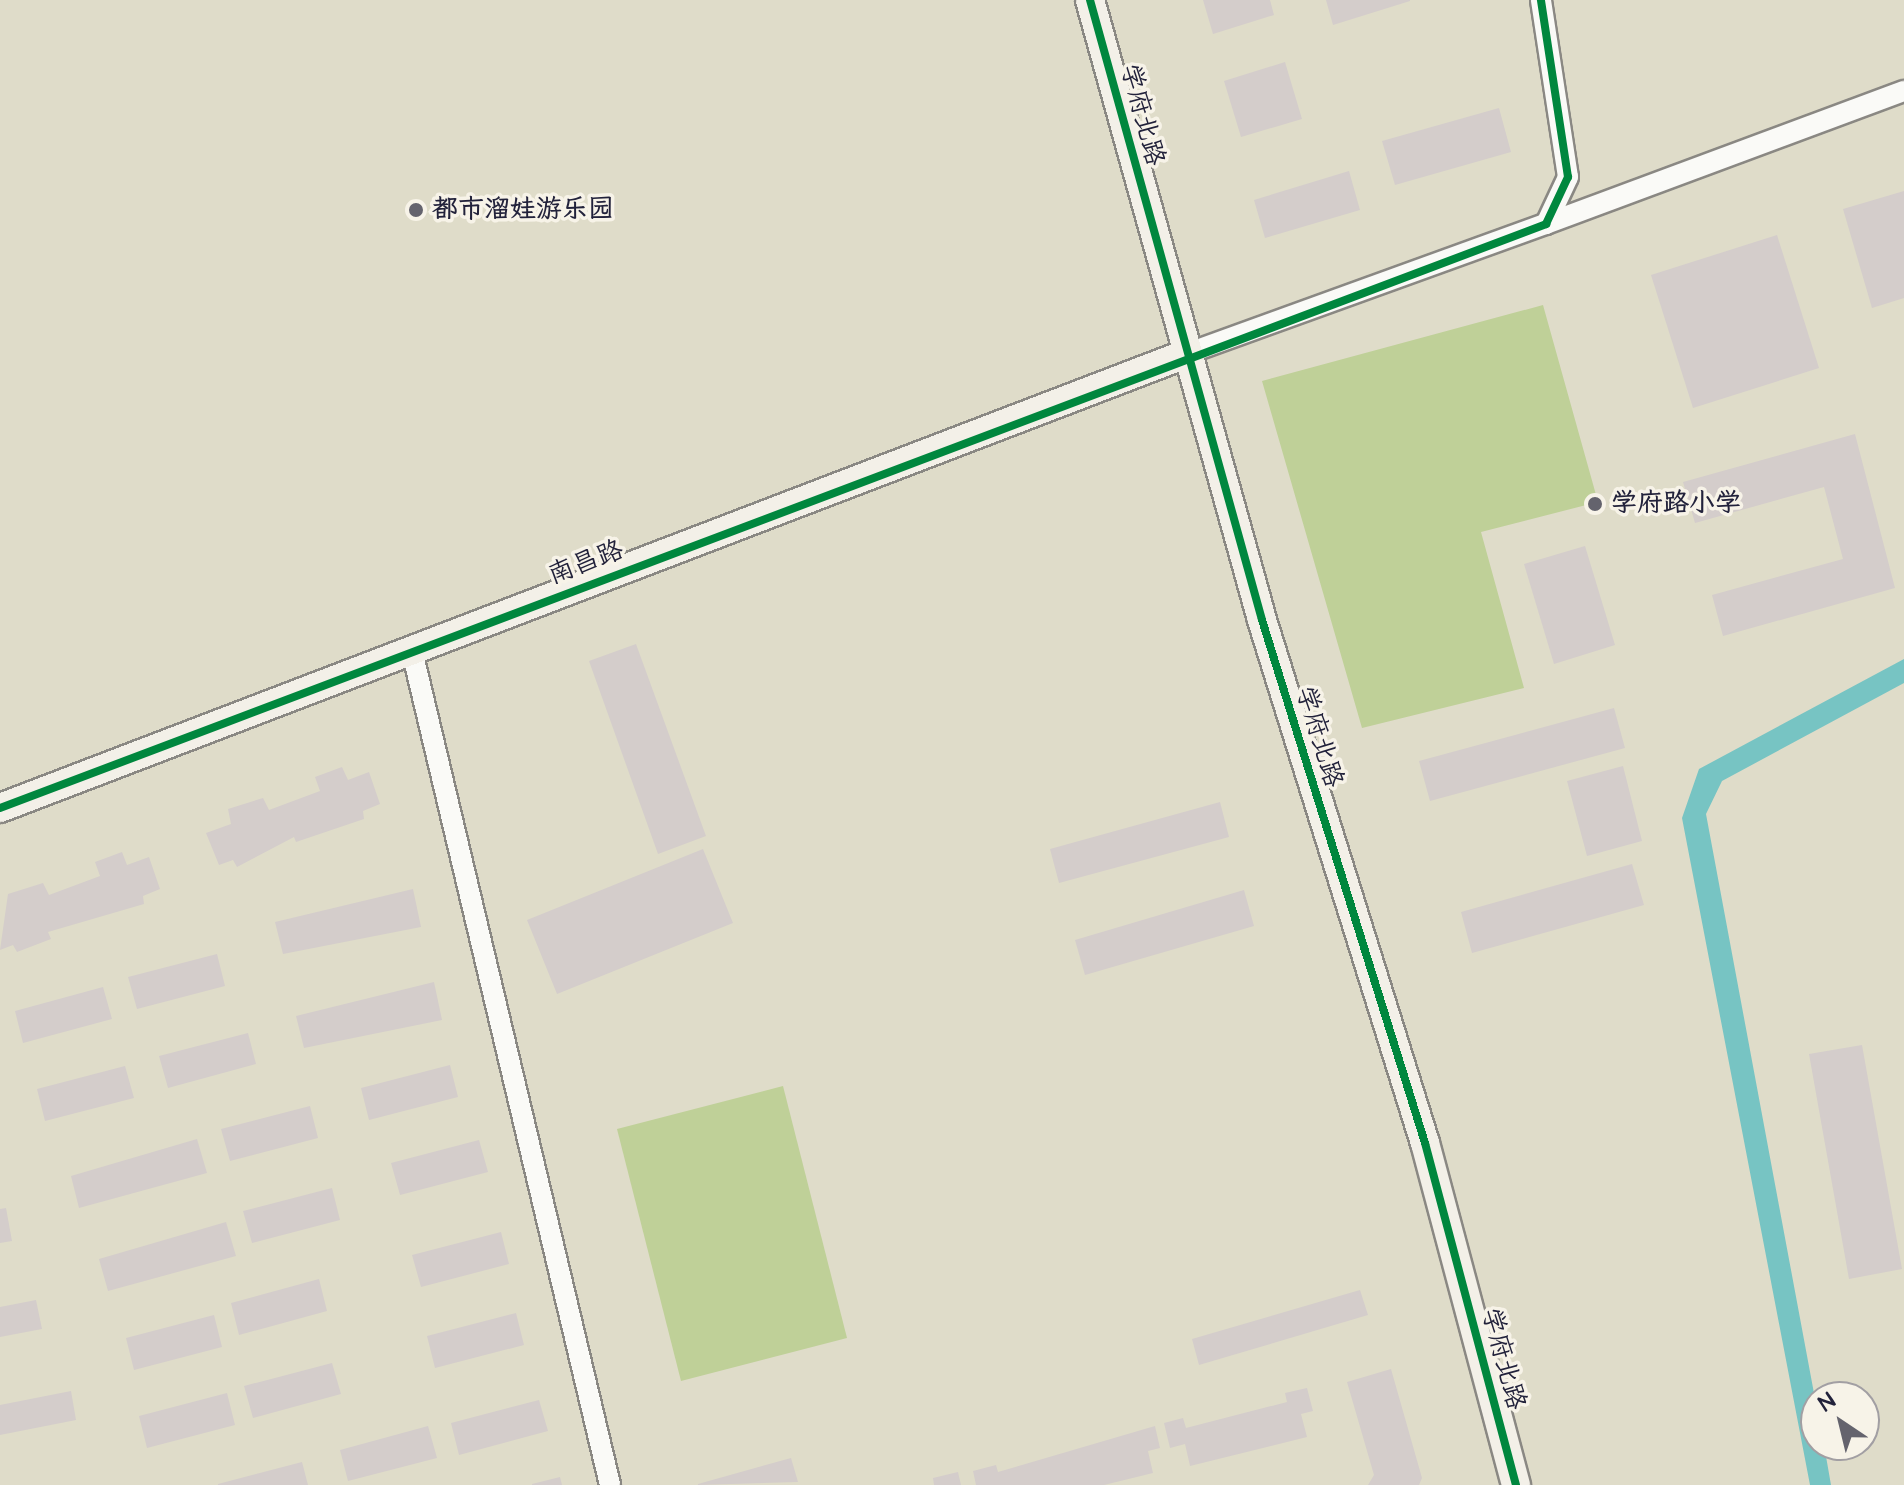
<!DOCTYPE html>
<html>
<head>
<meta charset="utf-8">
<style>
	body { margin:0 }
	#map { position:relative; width:1904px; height:1485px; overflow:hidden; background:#dfdcc9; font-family:"Architects Daughter","LXGW WenKai TC",sans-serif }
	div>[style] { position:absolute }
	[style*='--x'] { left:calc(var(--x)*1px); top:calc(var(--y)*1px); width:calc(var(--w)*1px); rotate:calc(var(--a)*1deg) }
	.green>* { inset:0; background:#bfd098 }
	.water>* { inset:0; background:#77c4c3 }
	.building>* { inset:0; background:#d4cdcb }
	.roads { filter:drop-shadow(2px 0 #8a8883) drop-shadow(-2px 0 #8a8883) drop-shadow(0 2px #8a8883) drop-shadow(0 -2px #8a8883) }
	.street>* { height:20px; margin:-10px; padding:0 10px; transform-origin:10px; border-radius:10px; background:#fafaf7 }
	.secondary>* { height:28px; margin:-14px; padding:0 14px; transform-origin:14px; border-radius:14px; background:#f3f0e8 }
	.cycleway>* { height:8px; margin:-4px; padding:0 4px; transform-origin:4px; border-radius:4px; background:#00873e }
	.dots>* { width:22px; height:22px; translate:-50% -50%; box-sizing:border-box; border:4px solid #f7f3e8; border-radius:50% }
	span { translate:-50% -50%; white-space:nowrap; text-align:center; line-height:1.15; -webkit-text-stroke:7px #f7f3e8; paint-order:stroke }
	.street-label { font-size:26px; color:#22223b }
	.poi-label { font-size:26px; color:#22223b; font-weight:700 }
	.left { translate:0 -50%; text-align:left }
	.north { position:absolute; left:1800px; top:1381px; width:80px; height:80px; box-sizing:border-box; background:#f7f3e8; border:2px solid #a29fa3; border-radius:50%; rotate:325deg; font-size:22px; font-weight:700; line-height:32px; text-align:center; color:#22223b }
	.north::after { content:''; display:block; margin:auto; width:28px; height:36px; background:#64636d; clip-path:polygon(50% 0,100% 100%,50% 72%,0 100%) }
</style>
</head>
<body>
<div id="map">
	<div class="green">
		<div style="clip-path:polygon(1543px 305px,1598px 502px,1481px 532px,1524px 688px,1362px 728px,1262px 381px)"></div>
		<div style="clip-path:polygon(783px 1086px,847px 1338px,681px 1381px,617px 1129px)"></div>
	</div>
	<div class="water">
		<div style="clip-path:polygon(1904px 659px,1904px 683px,1722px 781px,1706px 814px,1816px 1404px,1816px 1445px,1824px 1445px,1831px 1485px,1810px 1485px,1682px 818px,1699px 769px)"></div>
	</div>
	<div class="building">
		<div style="clip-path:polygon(1203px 0,1270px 0,1274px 15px,1213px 34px)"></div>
		<div style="clip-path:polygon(1326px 0,1410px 0,1410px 1px,1333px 25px)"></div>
		<div style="clip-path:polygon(1285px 62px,1302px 119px,1241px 137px,1224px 81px)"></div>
		<div style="clip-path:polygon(1499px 108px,1511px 152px,1395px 185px,1382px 141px)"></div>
		<div style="clip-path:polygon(1349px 171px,1360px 210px,1265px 238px,1254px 200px)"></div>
		<div style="clip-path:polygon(1904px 191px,1904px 298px,1872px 308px,1843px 209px)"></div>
		<div style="clip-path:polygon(1777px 235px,1819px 368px,1693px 408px,1651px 275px)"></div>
		<div style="clip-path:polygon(1855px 434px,1895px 588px,1723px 636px,1712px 595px,1843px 559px,1824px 487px,1695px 523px,1683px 482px)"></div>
		<div style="clip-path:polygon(1585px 546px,1615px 645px,1554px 664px,1524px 564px)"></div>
		<div style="clip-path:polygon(636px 644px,706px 836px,658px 854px,589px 661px)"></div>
		<div style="clip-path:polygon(1614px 708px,1625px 748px,1430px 801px,1419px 761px)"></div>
		<div style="clip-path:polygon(1623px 766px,1642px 841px,1587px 856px,1567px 781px)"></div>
		<div style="clip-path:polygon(342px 767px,348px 780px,369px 772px,380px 804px,363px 811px,364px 819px,296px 842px,294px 837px,237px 867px,233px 860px,219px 865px,206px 833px,231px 824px,228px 809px,263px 798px,269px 810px,320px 791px,315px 777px)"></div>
		<div style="clip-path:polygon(1220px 802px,1229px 837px,1059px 883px,1050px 849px)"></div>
		<div style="clip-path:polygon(703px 849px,733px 923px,557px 994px,527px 920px)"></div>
		<div style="clip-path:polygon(122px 852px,127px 865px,149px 857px,160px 889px,143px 896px,144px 904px,48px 932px,51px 939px,17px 952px,13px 945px,0 950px,8px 894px,43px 883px,49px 895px,100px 876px,95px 862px)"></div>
		<div style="clip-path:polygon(1632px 864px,1644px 905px,1472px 953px,1461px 912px)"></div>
		<div style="clip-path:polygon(413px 889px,421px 927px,283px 954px,275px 922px)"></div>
		<div style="clip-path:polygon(1244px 890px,1254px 926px,1085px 975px,1075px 940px)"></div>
		<div style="clip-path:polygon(217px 954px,225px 986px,137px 1009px,128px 977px)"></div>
		<div style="clip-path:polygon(434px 982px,442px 1020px,304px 1048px,296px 1016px)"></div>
		<div style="clip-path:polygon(103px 987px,112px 1019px,23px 1043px,15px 1011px)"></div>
		<div style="clip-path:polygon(248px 1033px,256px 1064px,168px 1088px,159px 1056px)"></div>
		<div style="clip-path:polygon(1862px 1045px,1902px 1269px,1849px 1279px,1809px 1054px)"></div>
		<div style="clip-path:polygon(450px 1065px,458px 1097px,369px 1120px,361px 1088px)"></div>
		<div style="clip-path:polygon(125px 1066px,134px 1098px,45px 1121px,37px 1089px)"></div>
		<div style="clip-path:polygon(310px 1106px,318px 1138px,230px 1161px,221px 1129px)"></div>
		<div style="clip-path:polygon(197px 1139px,207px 1173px,79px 1208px,71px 1176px)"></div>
		<div style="clip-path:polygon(479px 1140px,488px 1172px,400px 1195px,391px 1163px)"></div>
		<div style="clip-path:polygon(332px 1188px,340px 1220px,252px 1243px,243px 1211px)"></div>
		<div style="clip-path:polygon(6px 1208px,12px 1241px,0 1243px,0 1209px)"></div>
		<div style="clip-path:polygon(226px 1222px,236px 1256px,108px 1291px,99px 1259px)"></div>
		<div style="clip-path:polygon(501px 1232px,509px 1264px,421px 1287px,412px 1255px)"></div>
		<div style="clip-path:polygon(319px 1279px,327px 1311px,239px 1335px,231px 1303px)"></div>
		<div style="clip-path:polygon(1360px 1290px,1368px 1315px,1199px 1365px,1192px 1339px)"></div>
		<div style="clip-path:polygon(36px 1300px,42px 1329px,0 1337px,0 1307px)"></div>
		<div style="clip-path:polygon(516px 1313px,524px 1345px,435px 1368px,427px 1336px)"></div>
		<div style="clip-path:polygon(214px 1315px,222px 1347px,134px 1370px,126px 1338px)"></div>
		<div style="clip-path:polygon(332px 1363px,341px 1394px,253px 1418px,244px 1386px)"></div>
		<div style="clip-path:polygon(1391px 1369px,1422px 1478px,1419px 1485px,1368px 1485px,1374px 1475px,1347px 1382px)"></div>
		<div style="clip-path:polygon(1307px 1388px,1313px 1411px,1301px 1414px,1307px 1437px,1190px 1466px,1185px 1444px,1170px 1448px,1164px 1423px,1183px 1418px,1186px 1428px,1287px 1402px,1285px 1393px)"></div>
		<div style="clip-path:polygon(71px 1391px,76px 1420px,0 1435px,0 1405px)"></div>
		<div style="clip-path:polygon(227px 1393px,235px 1425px,147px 1448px,139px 1416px)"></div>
		<div style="clip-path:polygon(539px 1400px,548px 1431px,459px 1455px,451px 1423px)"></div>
		<div style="clip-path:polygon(428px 1426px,437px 1458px,348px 1481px,340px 1450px)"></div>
		<div style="clip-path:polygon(1155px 1426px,1160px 1448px,1148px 1451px,1153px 1473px,1104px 1485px,976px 1485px,973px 1471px,996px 1465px,998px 1472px)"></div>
		<div style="clip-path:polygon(791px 1458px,798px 1482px,698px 1485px,698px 1484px)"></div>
		<div style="clip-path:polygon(302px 1462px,308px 1485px,218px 1485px,218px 1484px)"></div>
		<div style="clip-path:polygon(958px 1472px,961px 1485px,934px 1485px,933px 1478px)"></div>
		<div style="clip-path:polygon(560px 1477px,562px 1485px,532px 1485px,532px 1484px)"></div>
	</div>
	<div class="roads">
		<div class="street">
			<div style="--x:1546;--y:224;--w:382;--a:-20.4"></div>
			<div style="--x:1186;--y:354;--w:383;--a:-19.9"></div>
			<div style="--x:1546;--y:224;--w:52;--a:-64.9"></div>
			<div style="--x:1568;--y:177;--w:179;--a:-98.7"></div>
			<div style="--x:412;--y:651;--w:857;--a:76.64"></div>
		</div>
		<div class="secondary">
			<div style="--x:1090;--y:0;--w:643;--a:74.49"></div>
			<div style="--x:1262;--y:620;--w:548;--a:72.69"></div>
			<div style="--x:1425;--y:1143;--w:354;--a:75.1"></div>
			<div style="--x:0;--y:808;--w:1270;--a:-20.95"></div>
		</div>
	</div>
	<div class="cycleway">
		<div style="--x:1090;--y:0;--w:643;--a:74.49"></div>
		<div style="--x:1262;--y:620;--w:548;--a:72.69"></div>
		<div style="--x:1425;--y:1143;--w:354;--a:75.1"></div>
		<div style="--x:0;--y:808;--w:1653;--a:-20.69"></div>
		<div style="--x:1546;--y:224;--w:52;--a:-64.9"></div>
		<div style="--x:1568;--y:177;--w:179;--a:-98.7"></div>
	</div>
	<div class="dots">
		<div style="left:416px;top:210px;background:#64636d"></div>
		<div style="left:1595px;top:504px;background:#64636d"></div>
	</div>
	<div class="street-label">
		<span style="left:1142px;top:115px;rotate:75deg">学府北路</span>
		<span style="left:586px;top:563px;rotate:-21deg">南昌路</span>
		<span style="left:1319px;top:737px;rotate:73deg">学府北路</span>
		<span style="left:1503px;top:1359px;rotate:75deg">学府北路</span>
	</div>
	<div class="poi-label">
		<span class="left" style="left:432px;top:210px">都市溜娃游乐园</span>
		<span class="left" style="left:1611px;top:504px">学府路小学</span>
	</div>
	<div class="north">N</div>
</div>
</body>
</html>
